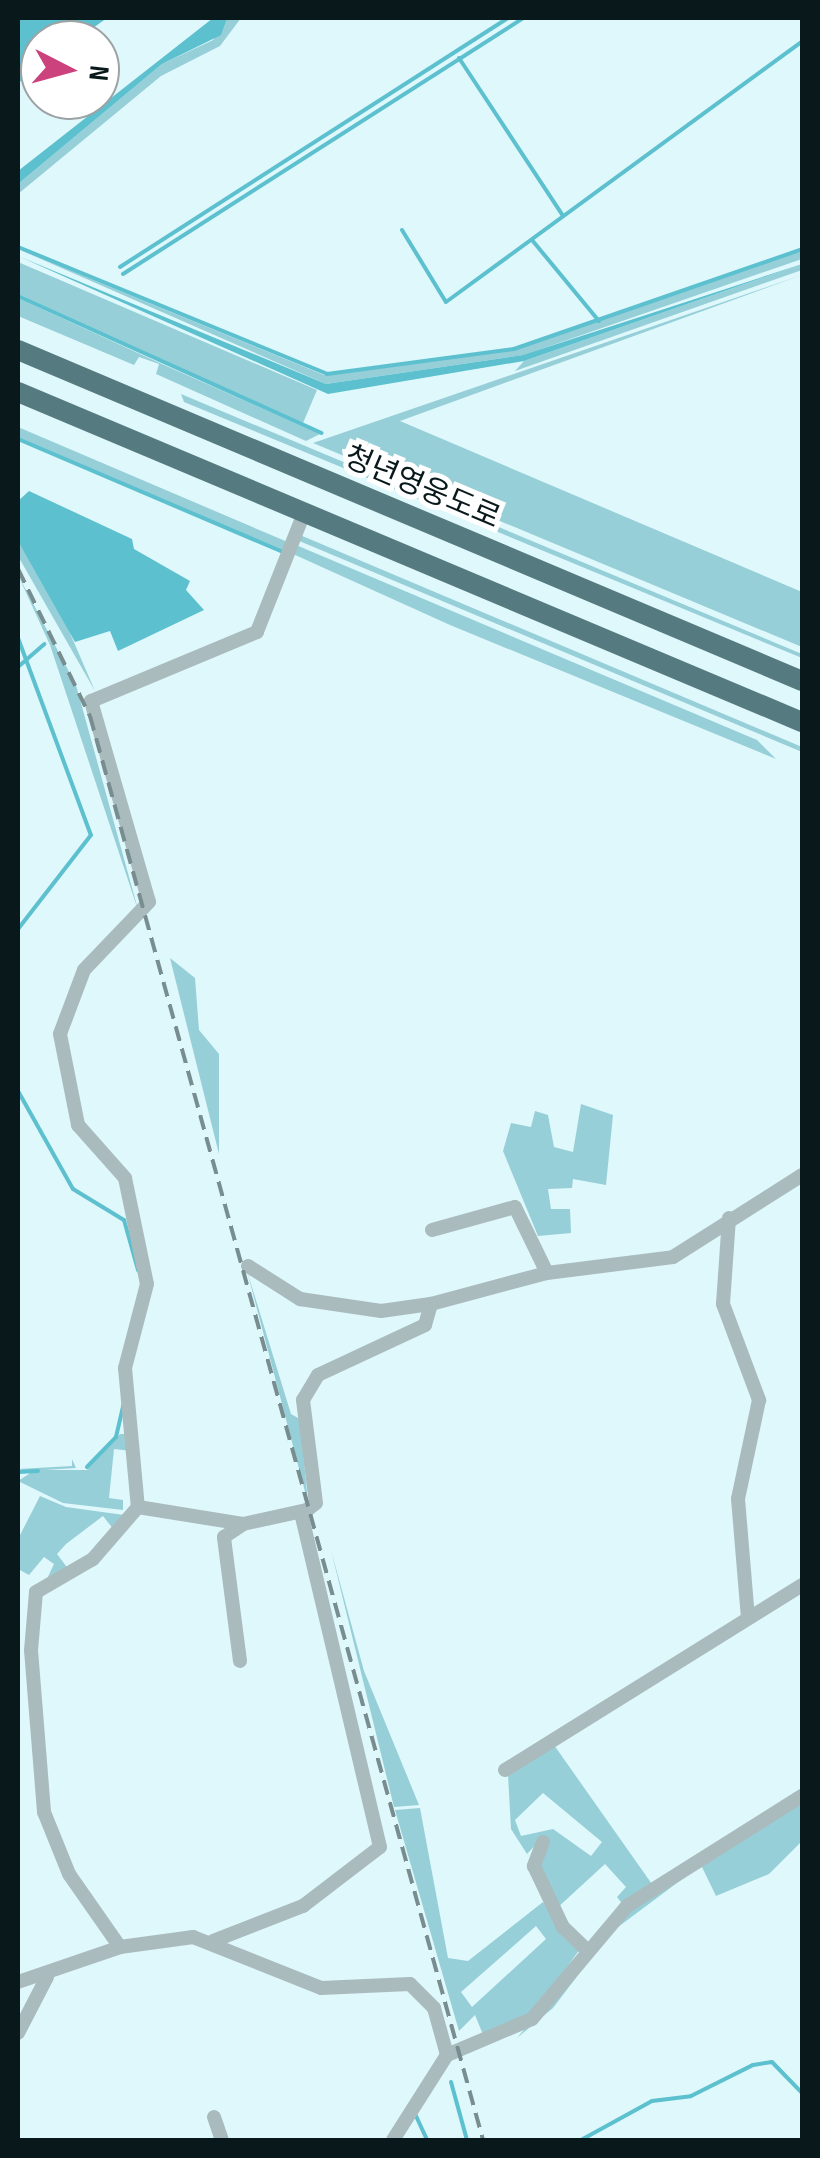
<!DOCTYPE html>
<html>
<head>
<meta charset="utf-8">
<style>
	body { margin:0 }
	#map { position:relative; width:820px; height:2158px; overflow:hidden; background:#dff8fc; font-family:"Sofia Sans Condensed","Noto Sans KR",sans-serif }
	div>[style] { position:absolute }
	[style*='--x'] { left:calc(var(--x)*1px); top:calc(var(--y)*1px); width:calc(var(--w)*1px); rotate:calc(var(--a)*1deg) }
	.green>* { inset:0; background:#97cfd8 }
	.water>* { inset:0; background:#5cc0ce }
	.stream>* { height:4px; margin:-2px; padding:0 2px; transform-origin:2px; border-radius:2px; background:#5cc0ce }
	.minor>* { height:14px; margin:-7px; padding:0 7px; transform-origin:7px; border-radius:7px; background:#aabbbe }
	.highway>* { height:20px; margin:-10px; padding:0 10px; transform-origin:10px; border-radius:10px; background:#557b81 }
	.rail>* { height:4px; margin-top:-2px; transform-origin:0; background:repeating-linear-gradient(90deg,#788d90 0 15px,transparent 0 23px) }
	span { translate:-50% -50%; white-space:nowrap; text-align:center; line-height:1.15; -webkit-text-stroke:10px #fff; paint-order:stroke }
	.street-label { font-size:30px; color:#09191b }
	.frame { position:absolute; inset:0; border:20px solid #09191b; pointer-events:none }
	.north { position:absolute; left:20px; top:20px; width:100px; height:100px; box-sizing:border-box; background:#fff; border:2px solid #9da3a4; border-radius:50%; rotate:96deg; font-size:28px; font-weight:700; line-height:40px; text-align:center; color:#09191b }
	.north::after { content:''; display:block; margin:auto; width:35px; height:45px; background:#cb427c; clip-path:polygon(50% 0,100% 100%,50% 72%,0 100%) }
</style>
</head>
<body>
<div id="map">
	<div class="green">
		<div style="clip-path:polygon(227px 18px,241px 18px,220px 46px,161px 76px,18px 194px,18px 184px,162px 64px,213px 40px)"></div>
		<div style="clip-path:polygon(18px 249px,324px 375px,514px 350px,802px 251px,802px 259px,524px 355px,326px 384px)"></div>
		<div style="clip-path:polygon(18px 262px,317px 390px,303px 423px,18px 294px)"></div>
		<div style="clip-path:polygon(802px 264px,802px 270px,515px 371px,524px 361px)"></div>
		<div style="clip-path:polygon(802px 275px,400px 421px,802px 592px,802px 647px,313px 443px)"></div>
		<div style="clip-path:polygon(18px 298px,162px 364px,320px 434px,306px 441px,156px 374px,159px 364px,139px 357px,134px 365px,18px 316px)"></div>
		<div style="clip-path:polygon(181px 394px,802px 654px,802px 658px,184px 402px)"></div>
		<div style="clip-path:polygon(18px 427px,290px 543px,286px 552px,18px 438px)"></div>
		<div style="clip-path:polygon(300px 535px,802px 747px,802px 752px,297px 540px)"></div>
		<div style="clip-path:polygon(18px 541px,57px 603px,95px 691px,18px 556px)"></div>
		<div style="clip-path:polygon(296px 545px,757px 740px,776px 759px,450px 625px,293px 554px)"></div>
		<div style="clip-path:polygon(18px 575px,76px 685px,139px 913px,50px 645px)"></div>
		<div style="clip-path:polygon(170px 958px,195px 978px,199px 1030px,219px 1054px,219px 1154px)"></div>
		<div style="clip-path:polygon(581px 1104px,613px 1115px,606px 1185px,573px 1179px,572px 1188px,548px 1189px,551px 1209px,570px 1209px,571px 1233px,538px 1236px,503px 1151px,511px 1123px,531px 1127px,535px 1111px,548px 1115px,554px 1147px,573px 1152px)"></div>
		<div style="clip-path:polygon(247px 1271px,291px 1414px,300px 1419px,308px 1503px)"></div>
		<div style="clip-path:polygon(120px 1434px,129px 1434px,132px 1451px,114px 1449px,109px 1498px,123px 1500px,123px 1510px,63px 1503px,18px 1481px,32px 1472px,18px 1469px,72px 1466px,72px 1459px,76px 1468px,45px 1470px,87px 1470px)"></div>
		<div style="clip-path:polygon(40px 1496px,66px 1507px,124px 1515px,114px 1530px,103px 1516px,66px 1544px,57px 1554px,69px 1570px,46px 1581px,54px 1564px,44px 1557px,29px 1575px,18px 1569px,18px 1539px)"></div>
		<div style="clip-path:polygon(331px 1550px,364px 1671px,419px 1805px,394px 1807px)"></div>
		<div style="clip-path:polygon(evenodd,554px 1745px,654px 1887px,623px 1905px,617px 1897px,626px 1887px,605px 1864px,556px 1909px,535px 1864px,541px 1839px,527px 1854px,511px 1829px,508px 1775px,554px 1745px,543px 1793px,602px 1842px,591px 1856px,553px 1829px,521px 1836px,515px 1820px,543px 1793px)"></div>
		<div style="clip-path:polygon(802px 1801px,802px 1841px,769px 1874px,716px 1896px,701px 1865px,610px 1933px,553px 2008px,517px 2038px,624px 1912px)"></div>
		<div style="clip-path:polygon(evenodd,420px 1808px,448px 1958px,468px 1961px,543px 1902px,580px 1949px,533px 2014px,484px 2037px,475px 2015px,459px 2031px,395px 1810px,420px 1808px,536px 1926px,546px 1939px,472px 2007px,461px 1992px,536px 1926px)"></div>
	</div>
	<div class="water">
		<div style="clip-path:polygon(18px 18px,107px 18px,76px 40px,40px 40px,40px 67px,18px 83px)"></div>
		<div style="clip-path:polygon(213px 18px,227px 18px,221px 35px,162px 64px,18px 184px,18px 171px)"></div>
		<div style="clip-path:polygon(18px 256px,326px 384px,523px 355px,802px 264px,524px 361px,328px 394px)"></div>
		<div style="clip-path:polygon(29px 491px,132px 539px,134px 549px,190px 581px,186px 590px,204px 610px,118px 651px,110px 631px,75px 642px,18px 541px,18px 501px)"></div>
	</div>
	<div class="stream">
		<div style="--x:459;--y:58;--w:189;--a:56.6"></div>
		<div style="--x:402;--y:230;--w:84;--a:58.6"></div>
		<div style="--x:446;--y:302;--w:441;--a:-36.2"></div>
		<div style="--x:532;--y:240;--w:105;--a:50.4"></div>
		<div style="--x:18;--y:247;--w:334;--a:22.3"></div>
		<div style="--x:327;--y:374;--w:189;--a:-7.6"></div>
		<div style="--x:514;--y:349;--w:305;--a:-19.1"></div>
		<div style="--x:120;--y:267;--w:461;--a:-32.7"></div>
		<div style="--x:123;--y:274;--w:475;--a:-32.6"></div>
		<div style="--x:18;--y:296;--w:333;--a:24.3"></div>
		<div style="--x:18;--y:439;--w:290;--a:23.1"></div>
		<div style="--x:18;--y:638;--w:210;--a:69.7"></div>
		<div style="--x:91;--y:835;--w:119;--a:127.8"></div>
		<div style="--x:18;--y:667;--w:35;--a:-41"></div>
		<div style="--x:18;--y:1091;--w:112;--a:60.7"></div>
		<div style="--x:73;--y:1189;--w:60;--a:31.3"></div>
		<div style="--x:124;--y:1220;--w:52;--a:74.4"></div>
		<div style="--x:87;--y:1467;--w:42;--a:-46"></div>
		<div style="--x:116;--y:1437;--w:37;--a:-77"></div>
		<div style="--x:18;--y:1472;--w:20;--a:-3"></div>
		<div style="--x:451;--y:2082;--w:60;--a:74.6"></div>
		<div style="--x:416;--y:2116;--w:26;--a:65"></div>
		<div style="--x:581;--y:2140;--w:81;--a:-28.8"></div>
		<div style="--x:652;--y:2101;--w:39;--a:-7"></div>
		<div style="--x:691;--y:2096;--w:69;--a:-26.6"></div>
		<div style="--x:753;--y:2065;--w:19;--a:-9"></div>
		<div style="--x:772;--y:2062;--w:43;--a:45.9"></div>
	</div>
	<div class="minor">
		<div style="--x:304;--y:513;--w:128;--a:111.6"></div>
		<div style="--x:257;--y:632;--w:180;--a:157.4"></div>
		<div style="--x:91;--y:701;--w:209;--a:73.9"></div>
		<div style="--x:149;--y:902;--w:94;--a:133.7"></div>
		<div style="--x:84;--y:970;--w:68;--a:110.6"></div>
		<div style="--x:60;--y:1034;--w:93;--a:78.8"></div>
		<div style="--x:78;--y:1125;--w:71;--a:48.4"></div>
		<div style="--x:125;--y:1178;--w:108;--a:78.3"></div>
		<div style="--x:147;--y:1284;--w:87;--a:104.7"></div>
		<div style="--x:125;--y:1368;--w:140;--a:84.7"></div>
		<div style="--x:138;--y:1507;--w:69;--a:130.9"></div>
		<div style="--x:93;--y:1559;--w:66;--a:149.9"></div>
		<div style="--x:36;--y:1592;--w:58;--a:94.9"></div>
		<div style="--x:31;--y:1650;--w:163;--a:85.4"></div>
		<div style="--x:44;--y:1812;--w:67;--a:68"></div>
		<div style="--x:69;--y:1874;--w:89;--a:55.1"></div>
		<div style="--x:120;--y:1947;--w:74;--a:-7.8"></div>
		<div style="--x:193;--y:1937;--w:138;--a:21.7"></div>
		<div style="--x:321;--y:1988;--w:89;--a:-2.6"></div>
		<div style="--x:410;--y:1984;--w:34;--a:45"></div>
		<div style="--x:434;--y:2008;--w:49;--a:74.5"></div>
		<div style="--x:729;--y:1218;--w:86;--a:94"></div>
		<div style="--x:723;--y:1304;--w:103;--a:69.4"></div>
		<div style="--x:759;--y:1400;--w:101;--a:102"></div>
		<div style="--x:738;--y:1499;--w:118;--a:85.2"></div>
		<div style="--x:432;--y:1230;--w:86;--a:-15.5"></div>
		<div style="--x:515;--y:1207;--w:73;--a:64.1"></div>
		<div style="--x:248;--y:1266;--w:62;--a:32.4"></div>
		<div style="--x:300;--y:1299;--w:82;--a:8.4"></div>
		<div style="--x:381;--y:1311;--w:50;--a:-8"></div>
		<div style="--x:138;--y:1507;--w:106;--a:9.2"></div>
		<div style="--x:243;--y:1524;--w:66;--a:-12.3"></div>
		<div style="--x:307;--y:1510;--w:11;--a:-38"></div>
		<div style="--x:316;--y:1503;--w:104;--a:-97.2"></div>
		<div style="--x:303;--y:1400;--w:29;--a:-59"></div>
		<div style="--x:318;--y:1375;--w:118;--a:-25"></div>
		<div style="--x:425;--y:1325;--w:22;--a:-74"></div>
		<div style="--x:431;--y:1304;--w:120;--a:-15"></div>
		<div style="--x:547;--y:1273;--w:127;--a:-7.2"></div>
		<div style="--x:673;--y:1257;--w:153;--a:-32.4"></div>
		<div style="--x:240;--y:1661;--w:125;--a:-97.4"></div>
		<div style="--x:224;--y:1537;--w:23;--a:-34"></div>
		<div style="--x:505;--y:1770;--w:350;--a:-31.9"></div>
		<div style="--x:543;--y:1842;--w:26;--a:111"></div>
		<div style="--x:534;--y:1866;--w:68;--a:64.6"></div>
		<div style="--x:563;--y:1927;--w:30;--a:44"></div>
		<div style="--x:213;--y:1941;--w:97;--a:-21.3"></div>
		<div style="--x:303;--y:1906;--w:97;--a:-37.5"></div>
		<div style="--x:380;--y:1847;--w:344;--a:-103.3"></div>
		<div style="--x:18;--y:1982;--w:108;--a:-18.9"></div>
		<div style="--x:18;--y:2033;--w:63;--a:-62.6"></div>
		<div style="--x:214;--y:2117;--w:24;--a:71"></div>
		<div style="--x:393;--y:2140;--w:101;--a:-57.6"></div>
		<div style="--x:447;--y:2055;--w:92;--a:-23"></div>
		<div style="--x:532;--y:2019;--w:148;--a:-49.9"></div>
		<div style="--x:627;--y:1906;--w:207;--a:-32.2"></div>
	</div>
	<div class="highway">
		<div style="--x:18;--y:350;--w:851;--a:22.89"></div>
		<div style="--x:18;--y:392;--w:851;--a:22.83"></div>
	</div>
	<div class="rail">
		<div style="--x:18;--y:569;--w:164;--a:63.9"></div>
		<div style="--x:90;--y:716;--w:1477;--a:74.57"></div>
	</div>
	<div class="street-label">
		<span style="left:422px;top:488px;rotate:23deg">청년영웅도로</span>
	</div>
	<div class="frame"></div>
	<div class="north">N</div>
</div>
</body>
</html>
